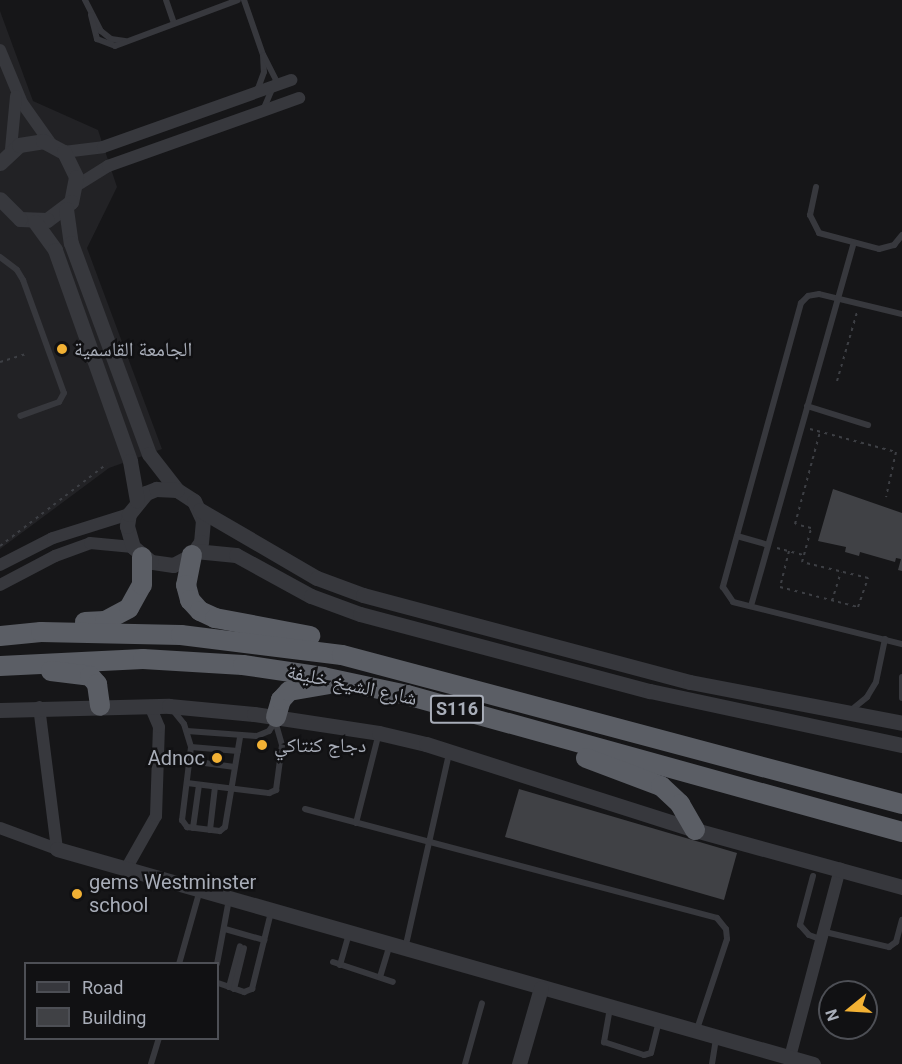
<!DOCTYPE html>
<html>
<head>
<meta charset="utf-8">
<style>
	body { margin:0 }
	#map { position:relative; width:902px; height:1064px; overflow:hidden; background:#161618; font-family:Roboto,"Noto Naskh Arabic",sans-serif }
	div>[style] { position:absolute }
	[style*='--x'] { left:calc(var(--x)*1px); top:calc(var(--y)*1px); width:calc(var(--w)*1px); rotate:calc(var(--a)*1deg) }
	.built>* { inset:0; background:#222225 }
	.building>* { inset:0; background:#404145 }
	.path>* { height:2px; margin-top:-1px; transform-origin:0; background:repeating-linear-gradient(90deg,#3d3f44 0 3px,transparent 0 7.5px) }
	.service>* { height:6px; margin:-3px; padding:0 3px; transform-origin:3px; border-radius:3px; background:#37383d }
	.minor>* { height:12px; margin:-6px; padding:0 6px; transform-origin:6px; border-radius:6px; background:#37383d }
	.tertiary>* { height:15px; margin:-7.5px; padding:0 7.5px; transform-origin:7.5px; border-radius:7.5px; background:#37383d }
	.trunk>* { height:20px; margin:-10px; padding:0 10px; transform-origin:10px; border-radius:10px; background:#5b5e65 }
	.dots>* { width:16px; height:16px; translate:-50% -50%; box-sizing:border-box; border:3px solid #111113; border-radius:50% }
	span { translate:-50% -50%; white-space:nowrap; text-align:center; line-height:1.15; -webkit-text-stroke:5px #111113; paint-order:stroke }
	.shield-label span { padding:2px 4px; background:#111113; border:2px solid; border-radius:4px; -webkit-text-stroke-width:0 }
	.shield-label { font-size:18px; color:#a8adb8; font-weight:700 }
	.poi-label { font-size:20px; color:#a8adb8 }
	.left { translate:0 -50%; text-align:left }
	.right { translate:-100% -50%; text-align:right }
	.street-label { font-size:20px; color:#a8adb8 }
	.legend { position:absolute; left:24px; top:962px; width:195px; height:78px; box-sizing:border-box; background:#111113; border:2px solid #4d4f55; margin:0; padding:8px 10px; list-style:none; font-size:18px; color:#a8adb8 }
	.legend li { display:flex; align-items:center; gap:12px; height:30px }
	.legend b { width:30px; border:2px solid #4d4f55 }
	.north { position:absolute; left:818px; top:980px; width:60px; height:60px; box-sizing:border-box; background:#111113; border:2px solid #4d4f55; border-radius:50%; rotate:252deg; font-size:16px; font-weight:700; line-height:24px; text-align:center; color:#a8adb8 }
	.north::after { content:''; display:block; margin:auto; width:21px; height:27px; background:#f2b134; clip-path:polygon(50% 0,100% 100%,50% 72%,0 100%) }
</style>
</head>
<body>
<div id="map">
	<div class="built">
		<div style="clip-path:polygon(0 11px,33px 101px,98px 130px,117px 187px,87px 248px,162px 449px,109px 468px,0 549px)"></div>
	</div>
	<div class="building">
		<div style="clip-path:polygon(833px 489px,902px 513px,902px 571px,898px 570px,901px 559px,896px 558px,895px 562px,860px 552px,859px 556px,845px 552px,846px 547px,818px 541px)"></div>
		<div style="clip-path:polygon(519px 789px,737px 853px,724px 900px,505px 837px)"></div>
	</div>
	<div class="path">
		<div style="--x:0;--y:362;--w:28;--a:-17"></div>
		<div style="--x:837;--y:381;--w:72;--a:-73.8"></div>
		<div style="--x:810;--y:429;--w:89;--a:15"></div>
		<div style="--x:896;--y:452;--w:46;--a:102.5"></div>
		<div style="--x:0;--y:546;--w:135;--a:-37.5"></div>
		<div style="--x:777;--y:548;--w:28;--a:15"></div>
		<div style="--x:804;--y:555;--w:28;--a:-75"></div>
		<div style="--x:811;--y:528;--w:16;--a:-166"></div>
		<div style="--x:795;--y:524;--w:95;--a:-74.8"></div>
		<div style="--x:789;--y:551;--w:37;--a:104"></div>
		<div style="--x:780;--y:587;--w:81;--a:14.4"></div>
		<div style="--x:858;--y:607;--w:31;--a:-71"></div>
		<div style="--x:868;--y:578;--w:68;--a:-166.4"></div>
		<div style="--x:802;--y:562;--w:7;--a:-74"></div>
		<div style="--x:832;--y:601;--w:30;--a:-73"></div>
	</div>
	<div class="service">
		<div style="--x:85;--y:0;--w:35;--a:63"></div>
		<div style="--x:101;--y:31;--w:13;--a:39"></div>
		<div style="--x:111;--y:39;--w:14;--a:8"></div>
		<div style="--x:166;--y:0;--w:24;--a:71"></div>
		<div style="--x:244;--y:0;--w:58;--a:70.9"></div>
		<div style="--x:263;--y:55;--w:17;--a:87"></div>
		<div style="--x:264;--y:72;--w:20;--a:110"></div>
		<div style="--x:91;--y:15;--w:25;--a:76"></div>
		<div style="--x:97;--y:39;--w:19;--a:21"></div>
		<div style="--x:115;--y:46;--w:131;--a:-20.5"></div>
		<div style="--x:264;--y:108;--w:30;--a:-67"></div>
		<div style="--x:276;--y:80;--w:27;--a:-117"></div>
		<div style="--x:816;--y:187;--w:29;--a:102"></div>
		<div style="--x:810;--y:215;--w:20;--a:63"></div>
		<div style="--x:819;--y:233;--w:62;--a:14.9"></div>
		<div style="--x:879;--y:249;--w:16;--a:-15"></div>
		<div style="--x:894;--y:245;--w:13;--a:-51"></div>
		<div style="--x:0;--y:257;--w:21;--a:37"></div>
		<div style="--x:17;--y:270;--w:12;--a:59"></div>
		<div style="--x:23;--y:280;--w:120;--a:70.1"></div>
		<div style="--x:64;--y:393;--w:10;--a:119"></div>
		<div style="--x:59;--y:402;--w:41;--a:160.3"></div>
		<div style="--x:902;--y:314;--w:85;--a:-166.5"></div>
		<div style="--x:819;--y:294;--w:11;--a:170"></div>
		<div style="--x:808;--y:296;--w:10;--a:135"></div>
		<div style="--x:801;--y:303;--w:295;--a:105.4"></div>
		<div style="--x:723;--y:587;--w:18;--a:56"></div>
		<div style="--x:733;--y:602;--w:174;--a:14"></div>
		<div style="--x:807;--y:406;--w:64;--a:17.3"></div>
		<div style="--x:737;--y:536;--w:32;--a:16"></div>
		<div style="--x:751;--y:606;--w:377;--a:-74.2"></div>
		<div style="--x:902;--y:677;--w:21;--a:90"></div>
		<div style="--x:172;--y:709;--w:19;--a:51"></div>
		<div style="--x:184;--y:724;--w:24;--a:73"></div>
		<div style="--x:191;--y:747;--w:74;--a:97"></div>
		<div style="--x:182;--y:820;--w:9;--a:54"></div>
		<div style="--x:187;--y:827;--w:33;--a:7"></div>
		<div style="--x:220;--y:831;--w:6;--a:-39"></div>
		<div style="--x:225;--y:827;--w:91;--a:-80.5"></div>
		<div style="--x:850;--y:711;--w:22;--a:-39"></div>
		<div style="--x:867;--y:697;--w:17;--a:-59"></div>
		<div style="--x:876;--y:682;--w:44;--a:-78.2"></div>
		<div style="--x:187;--y:731;--w:70;--a:4.1"></div>
		<div style="--x:257;--y:736;--w:13;--a:-23"></div>
		<div style="--x:269;--y:731;--w:11;--a:-56"></div>
		<div style="--x:191;--y:747;--w:47;--a:4.9"></div>
		<div style="--x:190;--y:761;--w:45;--a:7.6"></div>
		<div style="--x:187;--y:783;--w:83;--a:7"></div>
		<div style="--x:269;--y:793;--w:8;--a:-23"></div>
		<div style="--x:276;--y:790;--w:45;--a:-82.4"></div>
		<div style="--x:282;--y:745;--w:25;--a:-106"></div>
		<div style="--x:305;--y:809;--w:426;--a:14.8"></div>
		<div style="--x:717;--y:918;--w:14;--a:51"></div>
		<div style="--x:726;--y:929;--w:10;--a:84"></div>
		<div style="--x:727;--y:939;--w:95;--a:108.4"></div>
		<div style="--x:356;--y:823;--w:93;--a:-75.7"></div>
		<div style="--x:193;--y:828;--w:43;--a:-82.1"></div>
		<div style="--x:210;--y:830;--w:43;--a:-83.4"></div>
		<div style="--x:813;--y:876;--w:51;--a:104.9"></div>
		<div style="--x:800;--y:925;--w:13;--a:48"></div>
		<div style="--x:809;--y:935;--w:15;--a:20"></div>
		<div style="--x:225;--y:929;--w:41;--a:15.8"></div>
		<div style="--x:825;--y:932;--w:66;--a:13.2"></div>
		<div style="--x:889;--y:947;--w:9;--a:-36"></div>
		<div style="--x:896;--y:942;--w:23;--a:-75"></div>
		<div style="--x:405;--y:949;--w:200;--a:-77.3"></div>
		<div style="--x:333;--y:962;--w:63;--a:18.4"></div>
		<div style="--x:179;--y:964;--w:77;--a:-74.2"></div>
		<div style="--x:217;--y:964;--w:66;--a:-79.5"></div>
		<div style="--x:340;--y:965;--w:32;--a:-74"></div>
		<div style="--x:380;--y:977;--w:34;--a:-73"></div>
		<div style="--x:218;--y:983;--w:28;--a:19"></div>
		<div style="--x:244;--y:992;--w:9;--a:-21"></div>
		<div style="--x:252;--y:989;--w:79;--a:-76.1"></div>
		<div style="--x:229;--y:987;--w:42;--a:-75"></div>
		<div style="--x:234;--y:989;--w:42;--a:-76.3"></div>
		<div style="--x:610;--y:1008;--w:35;--a:100"></div>
		<div style="--x:604;--y:1042;--w:42;--a:18"></div>
		<div style="--x:644;--y:1055;--w:7;--a:-16"></div>
		<div style="--x:651;--y:1053;--w:33;--a:-76"></div>
		<div style="--x:151;--y:1064;--w:27;--a:-73"></div>
		<div style="--x:465;--y:1064;--w:63;--a:-74.4"></div>
		<div style="--x:712;--y:1064;--w:26;--a:-81"></div>
	</div>
	<div class="minor">
		<div style="--x:0;--y:50;--w:57;--a:67.5"></div>
		<div style="--x:22;--y:103;--w:50;--a:54.7"></div>
		<div style="--x:11;--y:149;--w:53;--a:-84.6"></div>
		<div style="--x:64;--y:152;--w:39;--a:-7"></div>
		<div style="--x:103;--y:147;--w:200;--a:-19.6"></div>
		<div style="--x:76;--y:186;--w:38;--a:-32"></div>
		<div style="--x:108;--y:166;--w:203;--a:-19.6"></div>
		<div style="--x:0;--y:565;--w:59;--a:-27"></div>
		<div style="--x:53;--y:538;--w:80;--a:-17.5"></div>
		<div style="--x:0;--y:585;--w:62;--a:-27.8"></div>
		<div style="--x:55;--y:556;--w:37;--a:-20"></div>
		<div style="--x:90;--y:543;--w:43;--a:5.3"></div>
		<div style="--x:0;--y:828;--w:61;--a:20.2"></div>
		<div style="--x:57;--y:849;--w:143;--a:-97.2"></div>
		<div style="--x:126;--y:869;--w:61;--a:-60.5"></div>
		<div style="--x:156;--y:816;--w:89;--a:-88.1"></div>
		<div style="--x:159;--y:727;--w:23;--a:-113"></div>
		<div style="--x:790;--y:1057;--w:195;--a:-75.1"></div>
	</div>
	<div class="tertiary">
		<div style="--x:0;--y:163;--w:26;--a:-43"></div>
		<div style="--x:19;--y:145;--w:24;--a:-9"></div>
		<div style="--x:43;--y:141;--w:24;--a:28"></div>
		<div style="--x:64;--y:152;--w:28;--a:64"></div>
		<div style="--x:76;--y:177;--w:25;--a:101"></div>
		<div style="--x:71;--y:202;--w:30;--a:143"></div>
		<div style="--x:47;--y:220;--w:27;--a:-178"></div>
		<div style="--x:20;--y:219;--w:28;--a:-135"></div>
		<div style="--x:66;--y:209;--w:34;--a:82"></div>
		<div style="--x:71;--y:243;--w:225;--a:69.7"></div>
		<div style="--x:149;--y:454;--w:46;--a:52.1"></div>
		<div style="--x:177;--y:490;--w:20;--a:33"></div>
		<div style="--x:194;--y:501;--w:21;--a:65"></div>
		<div style="--x:203;--y:520;--w:22;--a:95"></div>
		<div style="--x:201;--y:542;--w:16;--a:125"></div>
		<div style="--x:192;--y:555;--w:21;--a:152"></div>
		<div style="--x:173;--y:565;--w:22;--a:-172"></div>
		<div style="--x:151;--y:562;--w:23;--a:-140"></div>
		<div style="--x:133;--y:547;--w:22;--a:-106"></div>
		<div style="--x:127;--y:526;--w:12;--a:-81"></div>
		<div style="--x:129;--y:514;--w:27;--a:-51"></div>
		<div style="--x:146;--y:493;--w:11;--a:-22"></div>
		<div style="--x:156;--y:489;--w:21;--a:3"></div>
		<div style="--x:35;--y:222;--w:34;--a:54"></div>
		<div style="--x:55;--y:250;--w:224;--a:70.4"></div>
		<div style="--x:130;--y:461;--w:40;--a:80"></div>
		<div style="--x:200;--y:510;--w:135;--a:30.2"></div>
		<div style="--x:317;--y:578;--w:49;--a:20.3"></div>
		<div style="--x:363;--y:595;--w:338;--a:14.9"></div>
		<div style="--x:690;--y:682;--w:216;--a:10.9"></div>
		<div style="--x:195;--y:551;--w:41;--a:5.6"></div>
		<div style="--x:236;--y:555;--w:85;--a:28.7"></div>
		<div style="--x:311;--y:596;--w:52;--a:20.2"></div>
		<div style="--x:360;--y:614;--w:300;--a:14.9"></div>
		<div style="--x:650;--y:691;--w:258;--a:12.1"></div>
		<div style="--x:0;--y:710;--w:169;--a:-1.4"></div>
		<div style="--x:169;--y:706;--w:85;--a:5.4"></div>
		<div style="--x:254;--y:714;--w:126;--a:8.6"></div>
		<div style="--x:379;--y:733;--w:48;--a:13.2"></div>
		<div style="--x:426;--y:744;--w:282;--a:17.7"></div>
		<div style="--x:695;--y:830;--w:215;--a:15.4"></div>
		<div style="--x:57;--y:849;--w:786;--a:15.88"></div>
		<div style="--x:519;--y:1064;--w:79;--a:-73.9"></div>
	</div>
	<div class="trunk">
		<div style="--x:192;--y:555;--w:31;--a:101"></div>
		<div style="--x:186;--y:585;--w:16;--a:75"></div>
		<div style="--x:190;--y:600;--w:15;--a:48"></div>
		<div style="--x:200;--y:611;--w:17;--a:25"></div>
		<div style="--x:215;--y:618;--w:97;--a:10.7"></div>
		<div style="--x:85;--y:622;--w:20;--a:-3"></div>
		<div style="--x:105;--y:621;--w:27;--a:-28"></div>
		<div style="--x:129;--y:608;--w:26;--a:-61"></div>
		<div style="--x:142;--y:585;--w:28;--a:-90"></div>
		<div style="--x:0;--y:636;--w:41;--a:-5.6"></div>
		<div style="--x:41;--y:632;--w:140;--a:1.2"></div>
		<div style="--x:181;--y:635;--w:162;--a:7.1"></div>
		<div style="--x:342;--y:655;--w:579;--a:14.9"></div>
		<div style="--x:0;--y:666;--w:143;--a:-2.8"></div>
		<div style="--x:143;--y:659;--w:100;--a:3.4"></div>
		<div style="--x:243;--y:665;--w:81;--a:8.5"></div>
		<div style="--x:323;--y:677;--w:86;--a:12.1"></div>
		<div style="--x:407;--y:695;--w:514;--a:15.47"></div>
		<div style="--x:51;--y:671;--w:39;--a:7"></div>
		<div style="--x:90;--y:676;--w:11;--a:49"></div>
		<div style="--x:97;--y:684;--w:22;--a:82"></div>
		<div style="--x:276;--y:717;--w:18;--a:-74"></div>
		<div style="--x:281;--y:700;--w:12;--a:-48"></div>
		<div style="--x:289;--y:691;--w:40;--a:-10"></div>
		<div style="--x:586;--y:758;--w:80;--a:20.5"></div>
		<div style="--x:661;--y:786;--w:26;--a:43"></div>
		<div style="--x:680;--y:804;--w:30;--a:60"></div>
	</div>
	<div class="dots">
		<div style="left:62px;top:349px;background:#f2b134"></div>
		<div style="left:262px;top:745px;background:#f2b134"></div>
		<div style="left:217px;top:758px;background:#f2b134"></div>
		<div style="left:77px;top:894px;background:#f2b134"></div>
	</div>
	<div class="shield-label">
		<span style="left:457px;top:709px">S116</span>
	</div>
	<div class="poi-label">
		<span class="left" style="left:74px;top:349px">الجامعة القاسمية</span>
		<span class="left" style="left:274px;top:745px">دجاج كنتاكي</span>
		<span class="right" style="left:205px;top:758px">Adnoc</span>
		<span class="left" style="left:89px;top:894px">gems Westminster<br>school</span>
	</div>
	<div class="street-label">
		<span style="left:352px;top:685px;rotate:12deg">شارع الشيخ خليفة</span>
	</div>
	<ul class="legend">
	<li><b style="height:8px;background:#37383d"></b>Road</li>
	<li><b style="height:16px;background:#404145"></b>Building</li>
	</ul>
	<div class="north">N</div>
</div>
</body>
</html>
